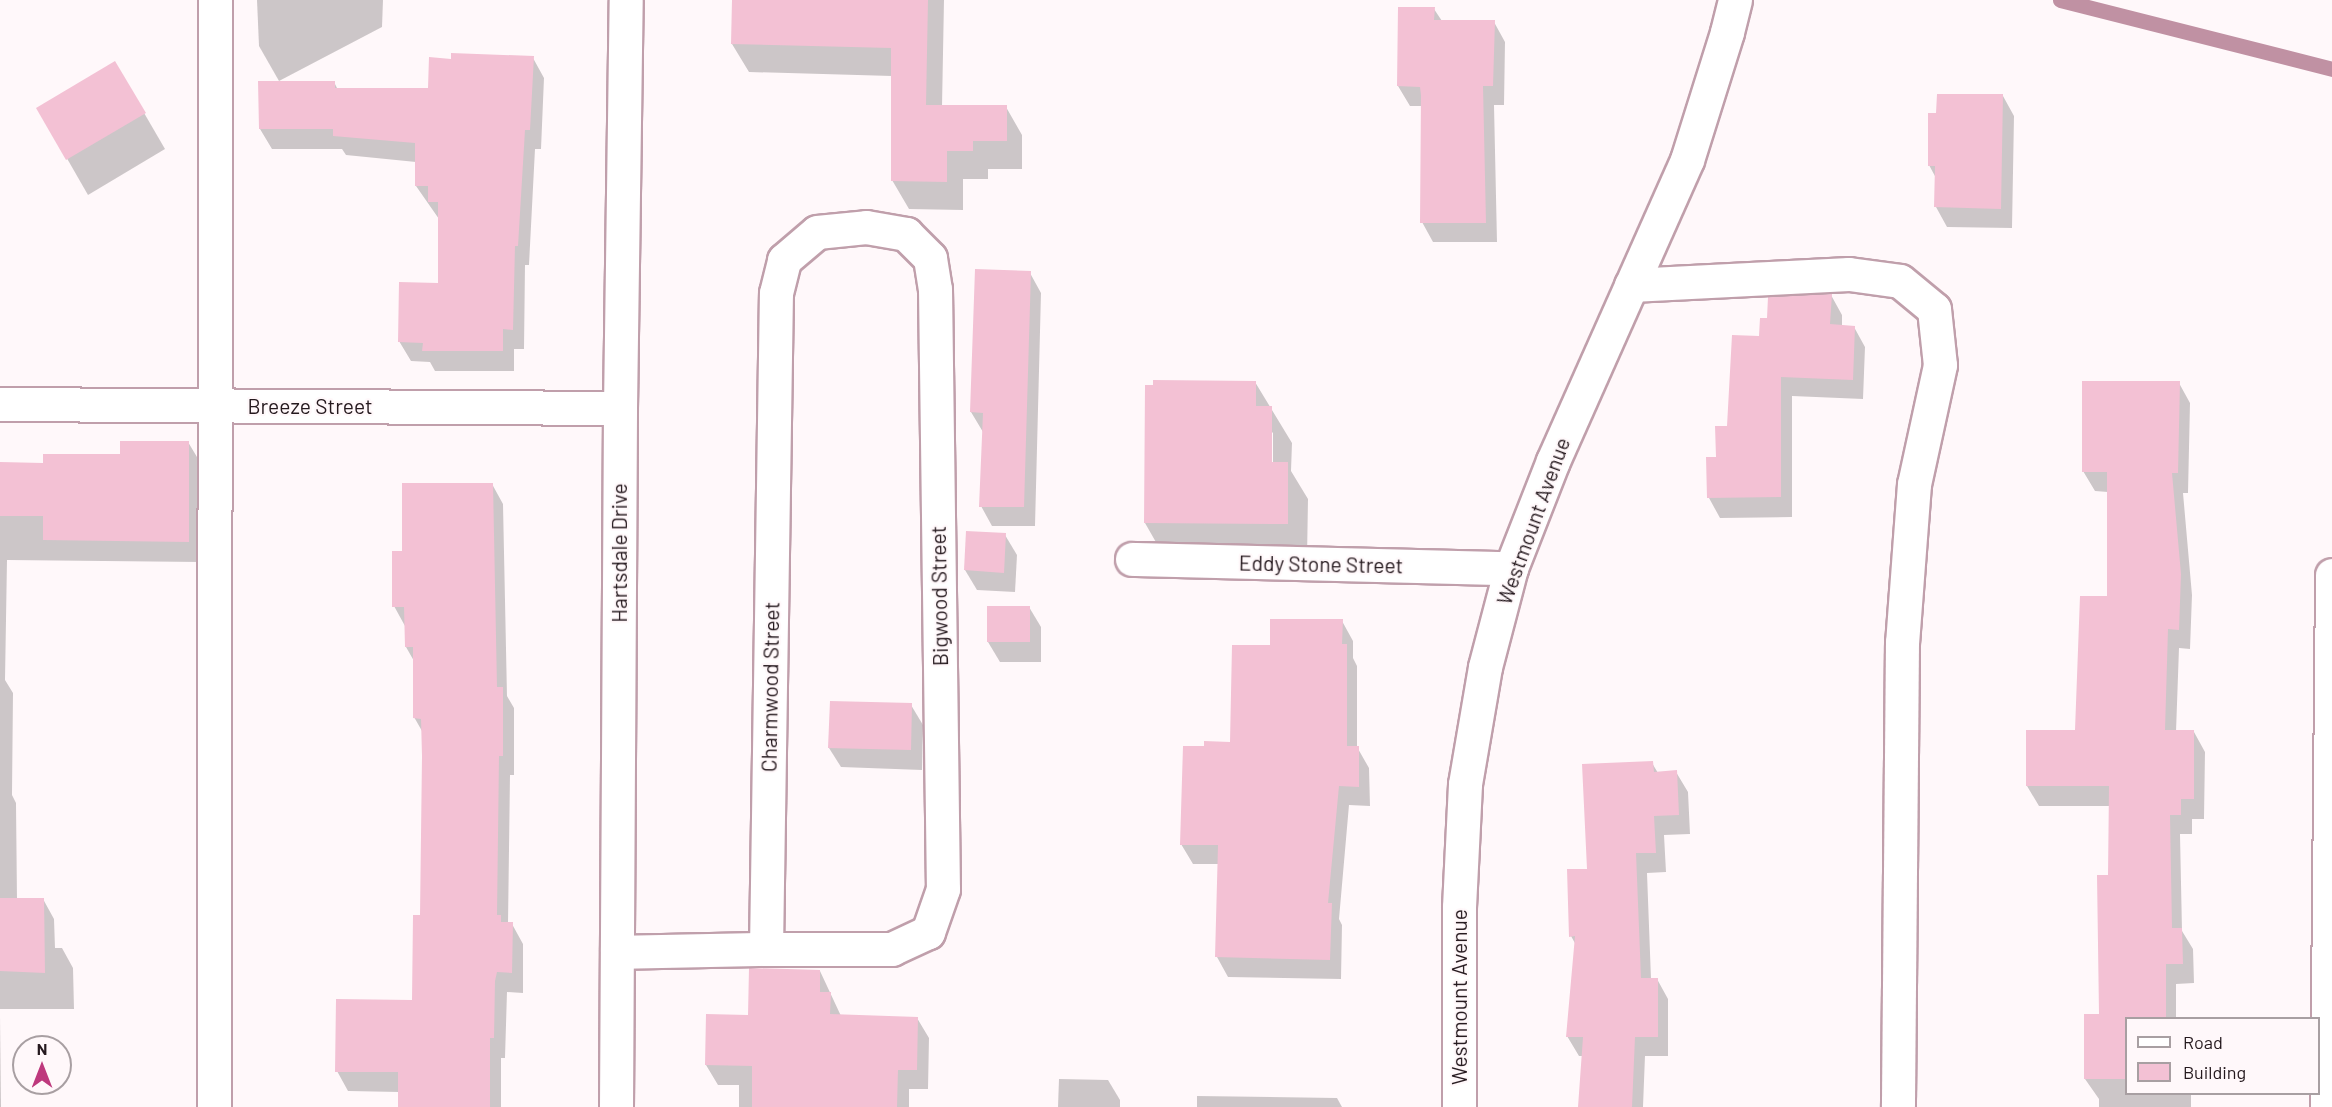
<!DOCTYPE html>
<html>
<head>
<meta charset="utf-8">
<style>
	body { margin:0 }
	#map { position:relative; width:2332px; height:1107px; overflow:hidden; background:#fff8fa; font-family:Barlow,sans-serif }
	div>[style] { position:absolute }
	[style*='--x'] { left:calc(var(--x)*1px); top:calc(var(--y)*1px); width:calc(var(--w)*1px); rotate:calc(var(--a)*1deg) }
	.shadow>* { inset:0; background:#0003 }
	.stream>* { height:15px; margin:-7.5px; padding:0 7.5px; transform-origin:7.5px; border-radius:7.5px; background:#c091a3 }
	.building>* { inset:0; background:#f3c1d4 }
	.roads { filter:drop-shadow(2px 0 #c09fab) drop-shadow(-2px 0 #c09fab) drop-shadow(0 2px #c09fab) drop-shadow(0 -2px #c09fab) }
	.minor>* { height:33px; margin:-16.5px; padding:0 16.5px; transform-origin:16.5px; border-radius:16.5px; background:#fff }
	span { translate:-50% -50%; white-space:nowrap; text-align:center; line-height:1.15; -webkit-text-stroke:4.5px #fff8fa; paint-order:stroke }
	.street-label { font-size:21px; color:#25191e }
	.legend { position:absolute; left:2125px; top:1017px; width:195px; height:78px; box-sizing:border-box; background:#fff8fa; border:2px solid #a89fa2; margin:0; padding:8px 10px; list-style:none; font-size:18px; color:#25191e }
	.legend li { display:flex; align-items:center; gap:12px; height:30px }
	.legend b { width:30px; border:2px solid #a89fa2 }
	.north { position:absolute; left:12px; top:1035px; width:60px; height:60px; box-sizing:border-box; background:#fff8fa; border:2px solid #a89fa2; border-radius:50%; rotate:0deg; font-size:16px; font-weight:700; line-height:24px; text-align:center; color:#25191e }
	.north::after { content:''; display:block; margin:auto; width:21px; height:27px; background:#be397d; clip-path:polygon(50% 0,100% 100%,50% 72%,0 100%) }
</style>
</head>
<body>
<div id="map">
	<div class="shadow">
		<div style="clip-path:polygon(257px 0,383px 0,382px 27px,279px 81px,259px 46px)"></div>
		<div style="clip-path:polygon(733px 0,944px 0,942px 107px,1006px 107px,1022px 135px,1022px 169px,988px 169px,988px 179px,963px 179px,963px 210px,909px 209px,892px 180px,892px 76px,749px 72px,732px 44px)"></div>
		<div style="clip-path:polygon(1434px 9px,1442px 21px,1494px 22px,1505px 42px,1504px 105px,1494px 105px,1497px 242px,1433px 242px,1422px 222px,1423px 106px,1410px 106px,1398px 86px)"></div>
		<div style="clip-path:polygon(533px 58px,544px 78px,541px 149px,535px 149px,529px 265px,525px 265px,524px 349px,514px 349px,514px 371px,435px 371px,430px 362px,411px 361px,399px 341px,439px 284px,439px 219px,416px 186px,416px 162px,346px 155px,342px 149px,272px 149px,260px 129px,334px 82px,338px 90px,429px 90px,453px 60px)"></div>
		<div style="clip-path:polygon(115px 63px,165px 149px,88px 195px,38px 108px)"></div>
		<div style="clip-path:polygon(2003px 96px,2014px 116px,2012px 228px,1947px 227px,1936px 207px,1936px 178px,1929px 165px,1938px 114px)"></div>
		<div style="clip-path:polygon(1030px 273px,1041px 293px,1035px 526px,992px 526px,981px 506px,983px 432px,971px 412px)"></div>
		<div style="clip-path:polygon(1831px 295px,1842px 315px,1842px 327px,1854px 327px,1865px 347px,1863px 399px,1792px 396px,1792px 517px,1720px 518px,1709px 498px,1717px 458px,1769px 320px)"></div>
		<div style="clip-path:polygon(evenodd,1255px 382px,1292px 443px,1291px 471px,1308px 499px,1307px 559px,1165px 558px,1145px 523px,1146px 386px,1255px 382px,1270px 430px,1273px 433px,1273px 470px,1270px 470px,1270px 430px)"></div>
		<div style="clip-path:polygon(2179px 383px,2190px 403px,2188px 493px,2183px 493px,2192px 595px,2190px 649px,2179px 648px,2176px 732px,2194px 732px,2205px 752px,2204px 819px,2192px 819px,2192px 834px,2180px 834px,2182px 931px,2193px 949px,2194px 983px,2176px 984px,2176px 1018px,2126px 1018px,2126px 1094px,2191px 1094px,2191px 1107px,2099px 1107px,2099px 1099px,2085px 1079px,2085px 1016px,2101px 1015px,2110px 876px,2110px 806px,2039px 806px,2027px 786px,2077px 731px,2108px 597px,2108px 492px,2095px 491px,2083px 471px)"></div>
		<div style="clip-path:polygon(188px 442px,200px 462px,200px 562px,7px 560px,5px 680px,13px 693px,12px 795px,16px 803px,17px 900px,43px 899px,54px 919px,55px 948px,62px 948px,73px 968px,74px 1009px,0 1009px,0 464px,45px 465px,122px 455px)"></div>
		<div style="clip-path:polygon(492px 484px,503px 504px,507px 696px,514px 708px,514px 775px,510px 775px,508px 924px,512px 924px,523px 944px,523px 993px,507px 992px,505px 1058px,501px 1058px,501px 1107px,399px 1107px,399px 1092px,348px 1091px,337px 1071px,414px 1002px,422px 917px,422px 731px,414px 717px,414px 661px,406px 647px,405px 626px,394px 606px,403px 553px)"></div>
		<div style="clip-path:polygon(1005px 535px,1017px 555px,1015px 592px,977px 590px,965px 570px)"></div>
		<div style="clip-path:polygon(989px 607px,1029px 607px,1041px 627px,1041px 662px,1000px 662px,988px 642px)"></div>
		<div style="clip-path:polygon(1342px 621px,1353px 641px,1353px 658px,1357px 666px,1357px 747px,1369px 768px,1370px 806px,1349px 805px,1339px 919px,1342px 925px,1341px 979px,1228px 977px,1217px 957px,1219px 864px,1193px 864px,1181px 844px,1206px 748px,1232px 743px,1272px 646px)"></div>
		<div style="clip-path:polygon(911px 705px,923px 725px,922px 770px,841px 767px,829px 748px)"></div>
		<div style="clip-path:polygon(1652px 763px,1658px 773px,1676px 772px,1688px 792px,1690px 834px,1664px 835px,1666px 872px,1647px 873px,1651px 979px,1657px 979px,1668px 999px,1668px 1056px,1645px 1056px,1643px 1107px,1580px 1107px,1583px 1056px,1579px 1056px,1567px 1036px,1576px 945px,1571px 936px,1589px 870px)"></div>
		<div style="clip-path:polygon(820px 971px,841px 1016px,917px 1018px,929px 1038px,928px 1089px,909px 1089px,909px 1107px,739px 1107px,739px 1085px,718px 1085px,706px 1065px,750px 1017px)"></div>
		<div style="clip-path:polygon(0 1016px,1px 1107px,0 1107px)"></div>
		<div style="clip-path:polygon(1059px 1079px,1108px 1080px,1120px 1100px,1120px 1107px,1058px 1107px)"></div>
		<div style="clip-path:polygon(1197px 1096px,1337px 1098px,1342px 1107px,1197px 1107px)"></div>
	</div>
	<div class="stream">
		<div style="--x:2060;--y:0;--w:281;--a:14.2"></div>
	</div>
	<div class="building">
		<div style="clip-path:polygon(732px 0,928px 0,926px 105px,1007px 105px,1007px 141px,973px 141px,973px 151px,947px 151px,947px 182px,891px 181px,891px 48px,731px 44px)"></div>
		<div style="clip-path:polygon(1398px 7px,1435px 7px,1434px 20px,1495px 20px,1493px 86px,1483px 86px,1486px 223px,1420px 223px,1421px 95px,1420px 87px,1397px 86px)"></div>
		<div style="clip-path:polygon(451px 53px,534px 56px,530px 130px,525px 130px,518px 246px,515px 246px,513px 330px,503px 329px,503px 351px,422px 351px,423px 343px,398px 342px,399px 282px,438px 283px,438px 202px,428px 202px,428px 186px,415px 186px,415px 143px,333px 136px,333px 129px,259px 129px,258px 81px,335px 81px,335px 88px,428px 88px,429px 57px,451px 59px)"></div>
		<div style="clip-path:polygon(115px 61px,146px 113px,66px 160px,36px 108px)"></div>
		<div style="clip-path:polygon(1937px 94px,2003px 94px,2001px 209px,1934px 207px,1935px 166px,1928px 166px,1928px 113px,1936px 113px)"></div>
		<div style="clip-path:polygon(975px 269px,1031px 271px,1024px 507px,979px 507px,983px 413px,970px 412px)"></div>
		<div style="clip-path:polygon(1832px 294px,1830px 324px,1855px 326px,1853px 380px,1781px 377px,1781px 497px,1707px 498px,1706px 457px,1716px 457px,1715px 426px,1727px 426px,1732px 335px,1759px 336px,1760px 318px,1767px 318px,1768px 297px)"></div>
		<div style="clip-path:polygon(1153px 380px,1256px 381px,1256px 406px,1272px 406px,1272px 462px,1288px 462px,1288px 524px,1144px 523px,1145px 385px,1153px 385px)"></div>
		<div style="clip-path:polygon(2082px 381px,2180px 381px,2178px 473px,2172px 473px,2181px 574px,2179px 630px,2168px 629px,2165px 730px,2194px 730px,2194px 799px,2181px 799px,2181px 815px,2170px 815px,2172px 928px,2182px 928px,2183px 964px,2166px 964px,2166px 1018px,2127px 1018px,2127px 1079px,2084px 1079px,2084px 1014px,2099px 1014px,2097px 875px,2108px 875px,2109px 786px,2026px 786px,2026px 730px,2075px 730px,2080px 596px,2107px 596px,2107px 472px,2082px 472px)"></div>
		<div style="clip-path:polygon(120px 441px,189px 441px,189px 542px,43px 540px,43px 516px,0 516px,0 462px,43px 463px,43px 454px,120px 454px)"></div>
		<div style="clip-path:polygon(402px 483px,493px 483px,497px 687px,503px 687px,503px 756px,499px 756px,497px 915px,501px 915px,501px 922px,513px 922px,512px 973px,497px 972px,495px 981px,494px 1038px,490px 1038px,490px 1107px,398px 1107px,398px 1072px,335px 1072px,336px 999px,412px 1000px,413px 915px,420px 915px,422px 756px,421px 719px,413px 718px,413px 647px,405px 647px,404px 607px,392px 607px,392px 551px,402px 551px)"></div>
		<div style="clip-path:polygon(966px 531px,1006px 533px,1004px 573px,964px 570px)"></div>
		<div style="clip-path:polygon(987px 606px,1030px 606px,1030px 642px,987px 642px)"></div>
		<div style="clip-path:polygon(1270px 619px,1343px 619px,1342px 644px,1347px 644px,1347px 746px,1359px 746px,1359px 787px,1339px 786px,1328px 903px,1332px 903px,1330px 960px,1215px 957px,1218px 845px,1180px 845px,1183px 746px,1204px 746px,1204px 741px,1230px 742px,1232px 645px,1270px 645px)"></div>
		<div style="clip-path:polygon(830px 701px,912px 703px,911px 750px,828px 748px)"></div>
		<div style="clip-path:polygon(1653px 761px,1654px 772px,1677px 770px,1679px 815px,1654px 816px,1656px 853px,1636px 853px,1641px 978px,1658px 978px,1658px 1037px,1635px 1037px,1632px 1107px,1578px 1107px,1583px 1037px,1566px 1037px,1575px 936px,1569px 937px,1567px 869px,1587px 869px,1582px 764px)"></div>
		<div style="clip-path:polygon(0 898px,44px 898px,45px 973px,0 971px)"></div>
		<div style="clip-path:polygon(749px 968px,820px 970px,820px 992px,831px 992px,830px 1014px,918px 1017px,917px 1070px,898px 1070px,897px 1107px,752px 1107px,752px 1066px,705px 1065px,706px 1014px,748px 1015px)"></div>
	</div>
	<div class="roads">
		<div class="minor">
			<div style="--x:866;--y:227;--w:41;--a:9.9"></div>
			<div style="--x:906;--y:234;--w:34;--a:45"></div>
			<div style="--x:930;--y:258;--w:31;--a:81"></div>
			<div style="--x:935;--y:289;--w:600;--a:89.24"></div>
			<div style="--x:943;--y:889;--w:46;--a:109.2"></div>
			<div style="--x:928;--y:932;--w:40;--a:155"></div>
			<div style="--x:892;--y:949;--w:126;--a:180"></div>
			<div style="--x:766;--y:949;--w:656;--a:-89.13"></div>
			<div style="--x:776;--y:293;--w:34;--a:-76"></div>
			<div style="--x:784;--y:260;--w:43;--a:-40.3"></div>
			<div style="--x:817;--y:232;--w:49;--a:-5.8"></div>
			<div style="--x:1631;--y:285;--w:218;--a:-2.9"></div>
			<div style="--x:1849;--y:274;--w:51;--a:7.8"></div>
			<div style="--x:1900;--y:281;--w:44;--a:39.5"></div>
			<div style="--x:1934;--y:309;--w:56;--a:83.9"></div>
			<div style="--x:1940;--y:365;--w:122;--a:102.3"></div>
			<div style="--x:1914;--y:484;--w:158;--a:94.3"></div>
			<div style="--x:1902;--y:642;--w:465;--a:90.5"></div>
			<div style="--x:0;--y:404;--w:620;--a:0.37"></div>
			<div style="--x:1132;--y:559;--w:379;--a:1.4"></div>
			<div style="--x:617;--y:952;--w:149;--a:-1.2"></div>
			<div style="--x:214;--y:1107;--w:1107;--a:-89.95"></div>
			<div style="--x:616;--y:1107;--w:699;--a:-89.67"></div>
			<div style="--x:620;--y:408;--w:408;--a:-89.2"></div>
			<div style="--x:1459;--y:1107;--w:200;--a:-90"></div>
			<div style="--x:1459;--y:907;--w:123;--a:-87.2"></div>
			<div style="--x:1465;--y:784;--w:119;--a:-80.3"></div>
			<div style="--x:1485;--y:667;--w:102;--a:-75.3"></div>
			<div style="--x:1511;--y:568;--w:115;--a:-68.6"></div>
			<div style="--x:1553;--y:461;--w:329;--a:-66"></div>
			<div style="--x:1687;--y:160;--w:134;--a:-72.6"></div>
			<div style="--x:1727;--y:32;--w:33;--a:-76"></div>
			<div style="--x:2327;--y:1107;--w:532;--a:-89.46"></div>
		</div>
	</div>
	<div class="street-label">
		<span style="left:310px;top:406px">Breeze Street</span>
		<span style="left:1533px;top:521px;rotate:-70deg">Westmount Avenue</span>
		<span style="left:619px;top:553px;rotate:-90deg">Hartsdale Drive</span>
		<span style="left:1321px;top:564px;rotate:1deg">Eddy Stone Street</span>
		<span style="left:939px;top:596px;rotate:-91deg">Bigwood Street</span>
		<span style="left:770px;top:687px;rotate:-89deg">Charmwood Street</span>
		<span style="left:1459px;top:997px;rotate:-90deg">Westmount Avenue</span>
	</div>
	<ul class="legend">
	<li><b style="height:8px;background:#fff"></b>Road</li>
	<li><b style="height:16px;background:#f3c1d4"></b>Building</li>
	</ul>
	<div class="north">N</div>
</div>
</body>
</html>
